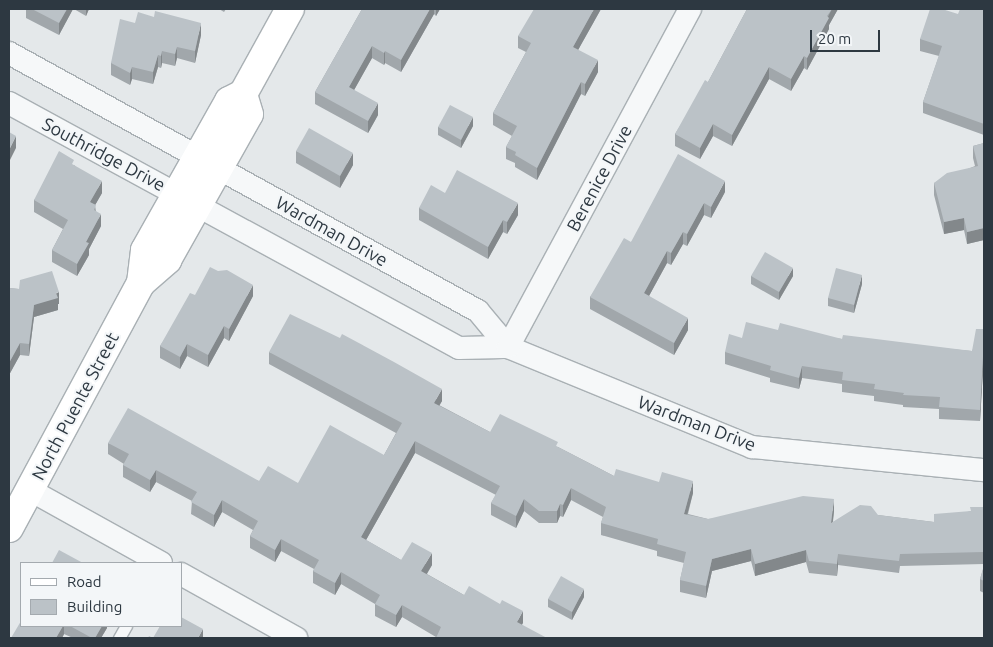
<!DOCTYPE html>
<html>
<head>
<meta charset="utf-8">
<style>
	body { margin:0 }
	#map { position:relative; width:993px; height:647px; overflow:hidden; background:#e4e8ea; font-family:Ubuntu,sans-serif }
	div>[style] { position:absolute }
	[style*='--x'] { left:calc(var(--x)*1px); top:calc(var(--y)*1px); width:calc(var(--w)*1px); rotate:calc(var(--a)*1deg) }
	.roads { filter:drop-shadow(1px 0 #a9b0b4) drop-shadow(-1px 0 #a9b0b4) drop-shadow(0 1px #a9b0b4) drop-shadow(0 -1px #a9b0b4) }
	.lane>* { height:11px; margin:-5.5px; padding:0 5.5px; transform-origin:5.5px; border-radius:5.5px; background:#f6f8f9 }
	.street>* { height:22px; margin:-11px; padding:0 11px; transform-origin:11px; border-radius:11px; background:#f6f8f9 }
	.secondary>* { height:28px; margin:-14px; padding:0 14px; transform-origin:14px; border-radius:14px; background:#fff }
	.wall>* { inset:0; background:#a1a7ab }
	.shaded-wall>* { inset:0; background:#83888b }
	.building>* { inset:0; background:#bbc2c7 }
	span { translate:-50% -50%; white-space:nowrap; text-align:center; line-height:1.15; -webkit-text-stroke:4px #f3f6f8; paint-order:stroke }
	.street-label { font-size:18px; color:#2d3841 }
	.frame { position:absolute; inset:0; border:10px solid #2d3841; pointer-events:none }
	.legend { position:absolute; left:20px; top:562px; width:162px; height:65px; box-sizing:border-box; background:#f3f6f8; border:1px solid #a4aaaf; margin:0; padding:6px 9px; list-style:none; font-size:15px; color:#2d3841 }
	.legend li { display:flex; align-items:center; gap:10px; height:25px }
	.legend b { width:25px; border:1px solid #a4aaaf }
	.scale { position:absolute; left:810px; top:30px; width:70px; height:22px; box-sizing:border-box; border:2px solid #2d3841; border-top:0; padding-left:6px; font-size:15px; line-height:18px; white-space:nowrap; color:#2d3841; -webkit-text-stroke:4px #f3f6f8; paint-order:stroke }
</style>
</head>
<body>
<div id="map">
	<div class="roads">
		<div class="lane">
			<div style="--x:119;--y:638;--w:14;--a:-60"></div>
		</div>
		<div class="street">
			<div style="--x:9;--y:53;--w:535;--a:28.82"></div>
			<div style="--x:478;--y:311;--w:47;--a:50.2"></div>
			<div style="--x:9;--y:103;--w:512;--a:28.57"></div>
			<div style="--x:459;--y:348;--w:49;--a:-1.2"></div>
			<div style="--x:508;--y:347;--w:264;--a:22.3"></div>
			<div style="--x:752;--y:447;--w:233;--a:5.7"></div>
			<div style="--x:508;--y:347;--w:384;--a:-61.7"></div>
			<div style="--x:30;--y:490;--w:150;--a:29.1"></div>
			<div style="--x:181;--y:574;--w:132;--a:29.1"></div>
		</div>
		<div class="secondary">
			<div style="--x:141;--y:283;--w:33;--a:-83"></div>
			<div style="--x:145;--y:250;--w:171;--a:-60.6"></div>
			<div style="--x:229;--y:101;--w:16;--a:-27"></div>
			<div style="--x:243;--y:94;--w:97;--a:-61.1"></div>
			<div style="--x:9;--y:528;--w:278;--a:-61.7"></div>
			<div style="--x:141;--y:283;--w:35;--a:-41"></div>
			<div style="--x:167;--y:260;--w:167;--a:-60.7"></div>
			<div style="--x:249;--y:114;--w:21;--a:-107"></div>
		</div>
	</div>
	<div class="wall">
		<div style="clip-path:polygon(26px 9px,73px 9px,59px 35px,26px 18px)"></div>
		<div style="clip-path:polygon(74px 9px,89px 9px,86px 16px)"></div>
		<div style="clip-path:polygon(219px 9px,226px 9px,224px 12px)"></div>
		<div style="clip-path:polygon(362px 9px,440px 9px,436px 16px,434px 14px,401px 72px,385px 63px,384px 65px,372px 58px,354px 90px,378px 115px,368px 133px,315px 104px,315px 92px)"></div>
		<div style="clip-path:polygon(601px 9px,578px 50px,598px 72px,585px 96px,581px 94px,537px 180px,515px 167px,515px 163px,506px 159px,506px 147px,512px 136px,493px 125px,493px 113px,526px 52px,518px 48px,518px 36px)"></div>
		<div style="clip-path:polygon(747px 9px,838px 9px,829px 25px,829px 29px,807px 70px,804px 68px,791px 91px,769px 79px,732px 146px,713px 136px,700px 159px,675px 146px,675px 134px,708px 82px)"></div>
		<div style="clip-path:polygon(984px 9px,984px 135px,923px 113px,923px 102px,939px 56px,920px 51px,920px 39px,958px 14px)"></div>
		<div style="clip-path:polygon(135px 23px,201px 35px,195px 63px,177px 58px,175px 66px,162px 63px,161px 68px,158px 67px,153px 84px,132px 79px,130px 85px,111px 75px,111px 63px)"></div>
		<div style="clip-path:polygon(473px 126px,461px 148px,438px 135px,438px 127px)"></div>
		<div style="clip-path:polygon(984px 143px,984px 240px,967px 244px,964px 230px,944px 234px,934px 195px,934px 183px,975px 166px,973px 158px,973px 146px)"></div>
		<div style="clip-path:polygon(296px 151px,353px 165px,340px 188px,296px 163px)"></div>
		<div style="clip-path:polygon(74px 165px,102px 193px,95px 205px,96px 211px,101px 226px,89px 249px,89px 255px,77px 276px,52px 262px,52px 250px,63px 229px,34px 212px,34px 200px)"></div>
		<div style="clip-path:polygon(725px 192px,711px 218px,704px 215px,687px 246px,683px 244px,671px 265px,667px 263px,649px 296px,688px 330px,674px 355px,590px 309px,590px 297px,631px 242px)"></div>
		<div style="clip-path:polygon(445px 193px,518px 215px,507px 234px,503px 232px,488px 259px,419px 220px,419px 208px)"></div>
		<div style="clip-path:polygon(751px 276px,793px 276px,779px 300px,751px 284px)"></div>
		<div style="clip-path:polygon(862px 284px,854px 313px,828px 306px,828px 298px)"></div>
		<div style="clip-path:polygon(9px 288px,19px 289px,59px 304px,58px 304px,58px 310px,34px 317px,29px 356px,20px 355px,9px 375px)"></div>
		<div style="clip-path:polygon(195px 295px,253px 296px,229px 341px,224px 338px,208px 367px,187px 356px,180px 369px,160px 358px,160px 346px)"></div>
		<div style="clip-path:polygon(984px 329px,984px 368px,983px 369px,980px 421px,939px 419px,939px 409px,903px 407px,903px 405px,874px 401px,874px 396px,842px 392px,842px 384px,802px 378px,799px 389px,770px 382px,770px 378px,725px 364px,725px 352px,742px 338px,778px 330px,842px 339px,972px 351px)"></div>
		<div style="clip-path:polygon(269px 352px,442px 401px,439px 405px,490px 432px,558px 447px,614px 476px,693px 493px,688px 514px,708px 519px,834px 511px,833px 522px,878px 515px,934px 522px,984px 507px,984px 564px,900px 566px,899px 573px,838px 565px,837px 576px,809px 573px,806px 562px,755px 576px,751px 561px,712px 571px,706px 598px,680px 592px,680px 580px,684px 563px,657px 556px,657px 551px,601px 535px,601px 523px,603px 517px,571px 500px,563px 517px,560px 516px,557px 523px,539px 523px,524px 511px,516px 528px,491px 515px,491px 503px,496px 495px,415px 453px,366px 540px,401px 560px,432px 565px,427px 574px,464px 595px,523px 623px,436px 637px,402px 617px,396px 627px,375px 616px,375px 604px,341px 584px,335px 595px,313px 583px,313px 571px,314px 569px,281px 551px,275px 562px,250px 548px,250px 536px,253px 530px,222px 512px,214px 527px,191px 514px,192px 501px,156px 482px,150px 492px,123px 477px,123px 465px,124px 464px,108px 454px,108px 443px,259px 481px,298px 483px,384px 455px,396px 433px,269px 364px)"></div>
		<div style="clip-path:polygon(984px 566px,984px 593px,980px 591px,980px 579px)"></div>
		<div style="clip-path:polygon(584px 597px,572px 620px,548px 607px,548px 599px)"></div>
		<div style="clip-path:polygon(21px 626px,107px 626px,107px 628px,101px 638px,73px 638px,64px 634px,62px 638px,11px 638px)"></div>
	</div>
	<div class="shaded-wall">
		<div style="clip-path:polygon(67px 9px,73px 9px,59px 35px,59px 23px)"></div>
		<div style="clip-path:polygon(86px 9px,89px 9px,86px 16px)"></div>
		<div style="clip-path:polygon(430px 9px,434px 9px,434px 14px,401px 72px,401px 60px)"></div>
		<div style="clip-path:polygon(436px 9px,440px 9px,436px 16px)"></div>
		<div style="clip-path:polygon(594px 9px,601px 9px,573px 59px,573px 47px)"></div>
		<div style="clip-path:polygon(832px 9px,838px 9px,829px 25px,829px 29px,807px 70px,807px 58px)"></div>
		<div style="clip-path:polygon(201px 23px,201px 35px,195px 63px,195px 51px)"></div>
		<div style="clip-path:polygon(372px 46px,372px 58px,349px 99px,349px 87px)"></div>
		<div style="clip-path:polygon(177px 47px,177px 58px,175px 66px,175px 54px)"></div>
		<div style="clip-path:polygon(162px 51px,162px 63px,161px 68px,161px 56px)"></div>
		<div style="clip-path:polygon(385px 51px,385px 63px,384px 65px,384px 53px)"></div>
		<div style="clip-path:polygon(158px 55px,158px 67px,153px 84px,153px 72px)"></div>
		<div style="clip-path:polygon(804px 56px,804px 68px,791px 91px,791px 79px)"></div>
		<div style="clip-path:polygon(598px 60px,598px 72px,585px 96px,585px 84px)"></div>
		<div style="clip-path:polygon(132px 67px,132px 79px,130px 85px,130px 73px)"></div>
		<div style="clip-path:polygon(769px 67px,769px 79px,732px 146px,732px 135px)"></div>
		<div style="clip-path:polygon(581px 82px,581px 94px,537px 180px,537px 168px)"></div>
		<div style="clip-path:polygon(378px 103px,378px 115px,368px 133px,368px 121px)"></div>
		<div style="clip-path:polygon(473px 117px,473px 126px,461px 148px,461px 140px)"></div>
		<div style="clip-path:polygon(713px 124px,713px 136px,700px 159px,700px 148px)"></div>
		<div style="clip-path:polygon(16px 136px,16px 148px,9px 162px,9px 150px)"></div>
		<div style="clip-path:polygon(353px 153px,353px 165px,340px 188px,340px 176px)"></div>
		<div style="clip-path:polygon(102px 181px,102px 193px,90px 214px,90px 202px)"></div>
		<div style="clip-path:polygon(725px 181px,725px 192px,711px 218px,711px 207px)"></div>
		<div style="clip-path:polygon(518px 203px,518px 215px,507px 234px,507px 222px)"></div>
		<div style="clip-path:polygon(704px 203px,704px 215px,687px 246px,687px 234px)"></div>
		<div style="clip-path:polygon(101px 214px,101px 226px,89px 249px,89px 255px,77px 276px,77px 264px,86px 242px)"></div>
		<div style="clip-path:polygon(964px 218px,964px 230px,944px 234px,944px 222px)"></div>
		<div style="clip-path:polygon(503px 220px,503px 232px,488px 259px,488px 247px)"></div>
		<div style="clip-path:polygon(984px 228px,984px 240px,967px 244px,967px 232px)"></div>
		<div style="clip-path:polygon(683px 232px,683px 244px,671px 265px,671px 253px)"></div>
		<div style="clip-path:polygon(667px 251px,667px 263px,644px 305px,644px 293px)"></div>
		<div style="clip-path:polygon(793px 268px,793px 276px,779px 300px,779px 292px)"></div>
		<div style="clip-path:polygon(862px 275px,862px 284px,854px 313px,854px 305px)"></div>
		<div style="clip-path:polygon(253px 285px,253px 296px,229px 341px,229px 329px)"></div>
		<div style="clip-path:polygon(59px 292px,59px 304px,58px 304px,58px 310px,34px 317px,29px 356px,29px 344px,34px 305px)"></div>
		<div style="clip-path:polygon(688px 318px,688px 330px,674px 355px,674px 343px)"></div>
		<div style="clip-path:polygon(224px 326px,224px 338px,208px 367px,208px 355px)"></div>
		<div style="clip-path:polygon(20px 343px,20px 355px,9px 375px,9px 363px)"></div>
		<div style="clip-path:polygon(187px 344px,187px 356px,180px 369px,180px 357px)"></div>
		<div style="clip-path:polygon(983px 357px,983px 369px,980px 421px,980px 410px)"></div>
		<div style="clip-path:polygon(802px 366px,802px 378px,799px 389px,799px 378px)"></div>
		<div style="clip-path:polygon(442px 389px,442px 401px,434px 415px,434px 403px)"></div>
		<div style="clip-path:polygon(415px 441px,415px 453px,361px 549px,361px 537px)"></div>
		<div style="clip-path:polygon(156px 470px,156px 482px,150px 492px,150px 480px)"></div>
		<div style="clip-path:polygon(693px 481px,693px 493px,684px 526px,684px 514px)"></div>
		<div style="clip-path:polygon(571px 488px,571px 500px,563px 517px,563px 505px)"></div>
		<div style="clip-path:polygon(524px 499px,524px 511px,516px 528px,516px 516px)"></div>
		<div style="clip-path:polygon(834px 499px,834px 511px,831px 535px,831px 523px)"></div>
		<div style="clip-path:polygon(222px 500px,222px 512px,214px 527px,214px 515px)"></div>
		<div style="clip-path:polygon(560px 504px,560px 516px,557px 523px,557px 511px)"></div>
		<div style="clip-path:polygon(281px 539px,281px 551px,275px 562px,275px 550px)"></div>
		<div style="clip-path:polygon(751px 549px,751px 561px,712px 571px,706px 598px,706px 586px,712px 559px)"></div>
		<div style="clip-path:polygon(806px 550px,806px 562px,755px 576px,755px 564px)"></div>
		<div style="clip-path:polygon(432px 553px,432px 565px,421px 583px,421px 571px)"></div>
		<div style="clip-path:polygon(838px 554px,838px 565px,837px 576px,837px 564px)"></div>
		<div style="clip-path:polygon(341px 572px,341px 584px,335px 595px,335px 583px)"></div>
		<div style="clip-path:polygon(584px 589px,584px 597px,572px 620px,572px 612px)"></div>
		<div style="clip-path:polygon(402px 605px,402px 617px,396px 627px,396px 615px)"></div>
		<div style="clip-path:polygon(523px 611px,523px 623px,517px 634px,517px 622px)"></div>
		<div style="clip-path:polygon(63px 626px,64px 626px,64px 634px,62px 638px,56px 638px)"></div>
		<div style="clip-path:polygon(102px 626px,107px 626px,107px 628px,101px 638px,95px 638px)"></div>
		<div style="clip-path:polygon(203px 629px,203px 638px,198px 638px)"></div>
	</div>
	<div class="building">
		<div style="clip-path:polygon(32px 9px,67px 9px,59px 23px)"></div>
		<div style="clip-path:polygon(362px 9px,430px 9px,401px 60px,385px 51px,384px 53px,372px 46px,349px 87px,378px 103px,368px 121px,315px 92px)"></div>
		<div style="clip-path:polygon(534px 9px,594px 9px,573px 47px,598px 60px,585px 84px,581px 82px,537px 168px,515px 155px,516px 152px,506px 147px,517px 126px,493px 113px,531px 43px,518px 36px)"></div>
		<div style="clip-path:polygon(747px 9px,832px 9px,827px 16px,829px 18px,807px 58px,804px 56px,791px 79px,769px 67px,732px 135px,713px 124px,700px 148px,675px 134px,705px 80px,708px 82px)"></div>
		<div style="clip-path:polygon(930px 9px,942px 9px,958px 14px,960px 9px,984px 9px,984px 124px,923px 102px,942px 46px,920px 39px)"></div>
		<div style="clip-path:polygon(155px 11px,201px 23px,195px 51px,177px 47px,175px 54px,162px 51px,161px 56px,158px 55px,153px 72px,132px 67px,130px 73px,111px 63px,120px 19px,135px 23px,138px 12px,154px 17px)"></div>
		<div style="clip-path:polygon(450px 105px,473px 117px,461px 140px,438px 127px)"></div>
		<div style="clip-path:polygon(309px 128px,353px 153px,340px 176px,296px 151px)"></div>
		<div style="clip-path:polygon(9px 132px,16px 136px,9px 150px)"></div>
		<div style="clip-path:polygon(984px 143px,984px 228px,967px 232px,964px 218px,944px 222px,934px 183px,947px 173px,978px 166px,973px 146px)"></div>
		<div style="clip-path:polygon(59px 151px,74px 160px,72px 164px,102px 181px,90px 202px,96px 205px,94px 210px,101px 214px,86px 242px,89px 243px,77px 264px,52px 250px,68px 220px,34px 200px)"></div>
		<div style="clip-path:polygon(678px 154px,725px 181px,711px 207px,704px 203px,687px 234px,683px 232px,671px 253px,667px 251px,644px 293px,688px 318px,674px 343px,590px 297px,624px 238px,631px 242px)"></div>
		<div style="clip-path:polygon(457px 170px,518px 203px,507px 222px,503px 220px,488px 247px,419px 208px,431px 185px,445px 193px)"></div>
		<div style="clip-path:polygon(765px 252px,793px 268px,779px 292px,751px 276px)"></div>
		<div style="clip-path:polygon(210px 267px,218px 271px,227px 270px,253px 285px,229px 329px,224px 326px,208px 355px,187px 344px,180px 357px,160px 346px,190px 293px,195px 295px)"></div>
		<div style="clip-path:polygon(836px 268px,862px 275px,854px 305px,828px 298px)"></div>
		<div style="clip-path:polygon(52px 271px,59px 292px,56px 293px,58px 298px,34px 305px,29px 344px,20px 343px,9px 363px,9px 288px,19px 289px,20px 280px)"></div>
		<div style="clip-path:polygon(290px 314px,340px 338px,342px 334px,394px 362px,442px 389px,434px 403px,490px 432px,500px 414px,558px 442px,556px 446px,614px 476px,616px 469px,659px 482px,662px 472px,693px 481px,684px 514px,708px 519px,803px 496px,834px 499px,831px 523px,860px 505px,871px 506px,878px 515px,934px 522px,934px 514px,971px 511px,970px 507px,984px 507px,984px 552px,900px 554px,899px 561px,838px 554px,837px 564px,809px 561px,806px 550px,755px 564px,751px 549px,712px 559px,706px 586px,680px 580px,686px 552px,657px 544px,658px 539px,601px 523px,606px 507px,571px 488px,563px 505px,560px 504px,557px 511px,539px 511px,524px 499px,516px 516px,491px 503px,500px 486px,415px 441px,361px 537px,401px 560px,412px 542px,432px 553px,421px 571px,464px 595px,469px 586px,500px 604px,502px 600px,523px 611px,517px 622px,547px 638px,436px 638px,441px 627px,402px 605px,396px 615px,375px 604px,380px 595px,341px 572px,335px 583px,313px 571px,319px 560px,281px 539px,275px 550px,250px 536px,258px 521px,222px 500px,214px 515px,191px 502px,197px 492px,156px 470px,150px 480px,123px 465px,129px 454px,108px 443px,128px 408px,259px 481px,268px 466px,298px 483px,330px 425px,384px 455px,402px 423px,269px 352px)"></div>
		<div style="clip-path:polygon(746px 322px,778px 330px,780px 323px,842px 339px,843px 335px,972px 351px,976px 329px,984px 329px,984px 357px,983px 357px,980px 410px,939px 407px,940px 397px,903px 395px,904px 393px,874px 389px,875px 384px,842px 380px,843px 372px,802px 366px,799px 378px,770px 370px,771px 366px,725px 352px,729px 334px,742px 338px)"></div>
		<div style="clip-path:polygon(59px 550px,83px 563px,52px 563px)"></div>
		<div style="clip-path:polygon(984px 566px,984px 581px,980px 579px)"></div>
		<div style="clip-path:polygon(561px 576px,584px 589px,572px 612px,548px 599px)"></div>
		<div style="clip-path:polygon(181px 617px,203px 629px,198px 638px,148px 638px,149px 636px,153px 638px,160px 626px,181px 626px)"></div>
		<div style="clip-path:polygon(21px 621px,21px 626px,63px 626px,56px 638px,11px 638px)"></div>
		<div style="clip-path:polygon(70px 626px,102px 626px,95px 638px,92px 638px)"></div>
	</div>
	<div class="street-label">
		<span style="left:104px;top:154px;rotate:28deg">Southridge Drive</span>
		<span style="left:599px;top:178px;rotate:-62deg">Berenice Drive</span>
		<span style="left:332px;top:231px;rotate:29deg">Wardman Drive</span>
		<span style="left:75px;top:406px;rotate:-62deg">North Puente Street</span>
		<span style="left:697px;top:423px;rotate:21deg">Wardman Drive</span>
	</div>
	<div class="frame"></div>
	<ul class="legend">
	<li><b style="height:6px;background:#fff"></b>Road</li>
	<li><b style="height:14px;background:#bbc2c7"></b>Building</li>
	</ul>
	<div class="scale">20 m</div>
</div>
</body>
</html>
